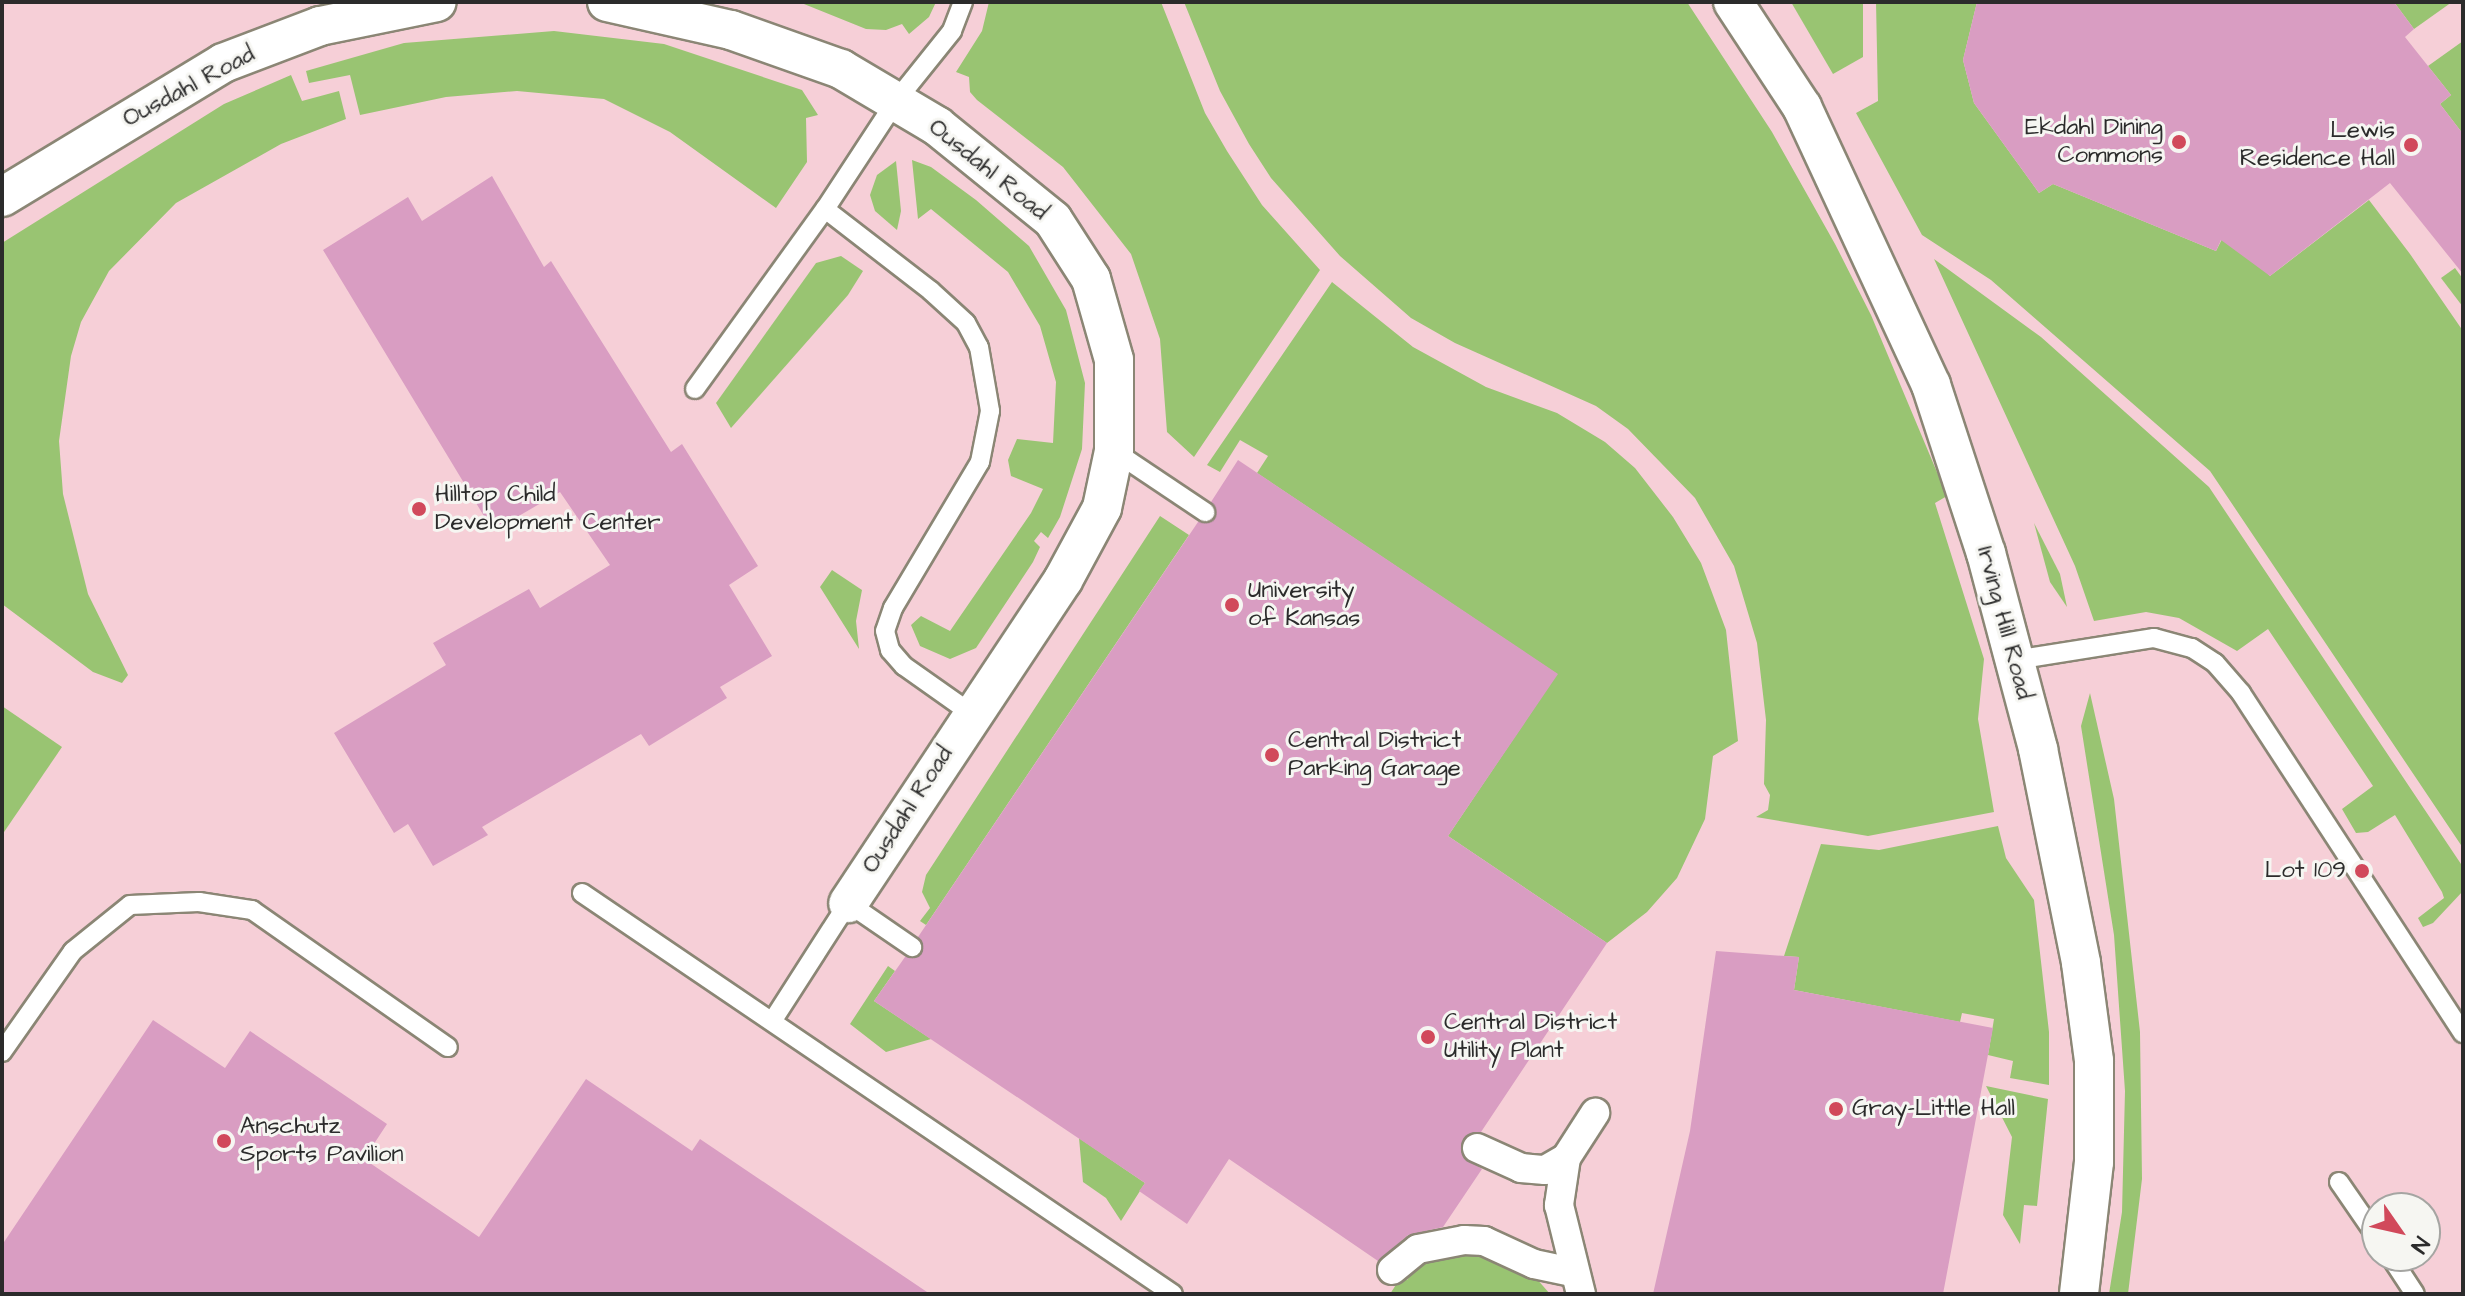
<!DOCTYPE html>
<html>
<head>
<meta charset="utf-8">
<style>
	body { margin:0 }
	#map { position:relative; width:2465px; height:1296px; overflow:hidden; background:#ebe1bf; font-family:"Architects Daughter",sans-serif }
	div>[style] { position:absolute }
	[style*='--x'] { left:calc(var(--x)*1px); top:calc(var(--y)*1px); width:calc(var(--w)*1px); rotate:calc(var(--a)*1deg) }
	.built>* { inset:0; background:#f6cfd7 }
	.green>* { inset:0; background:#99c472 }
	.building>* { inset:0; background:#d99dc2 }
	.roads { filter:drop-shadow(2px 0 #8b8675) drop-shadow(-2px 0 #8b8675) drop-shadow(0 2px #8b8675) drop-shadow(0 -2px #8b8675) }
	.service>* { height:18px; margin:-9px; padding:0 9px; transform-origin:9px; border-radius:9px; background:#fff }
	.pedestrian>* { height:28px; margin:-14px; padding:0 14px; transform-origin:14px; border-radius:14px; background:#fff }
	.minor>* { height:38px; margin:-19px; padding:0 19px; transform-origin:19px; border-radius:19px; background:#fff }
	.dots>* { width:22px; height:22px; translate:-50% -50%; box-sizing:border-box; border:4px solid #f6f6f2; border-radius:50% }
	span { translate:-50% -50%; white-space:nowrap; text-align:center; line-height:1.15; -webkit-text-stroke:6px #f6f6f2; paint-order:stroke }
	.street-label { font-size:24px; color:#2b2b2b }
	.poi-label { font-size:24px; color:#2b2b2b }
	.right { translate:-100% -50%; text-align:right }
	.left { translate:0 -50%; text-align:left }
	.frame { position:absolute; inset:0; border:4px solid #2b2b2b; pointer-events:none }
	.north { position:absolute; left:2361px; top:1192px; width:80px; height:80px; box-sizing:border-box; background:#f6f6f2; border:2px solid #a5a5a2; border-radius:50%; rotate:124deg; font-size:22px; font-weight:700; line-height:32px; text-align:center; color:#2b2b2b }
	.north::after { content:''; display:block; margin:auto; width:28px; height:36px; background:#d1495b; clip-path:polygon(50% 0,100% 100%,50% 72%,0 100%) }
</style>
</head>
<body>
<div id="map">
	<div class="built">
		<div style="clip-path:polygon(evenodd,2px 2px,2463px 2px,2463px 1294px,2px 1294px,2px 2px,2377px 1208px,2425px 1208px,2425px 1256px,2377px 1256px,2377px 1208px)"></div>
	</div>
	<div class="green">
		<div style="clip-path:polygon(799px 2px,936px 2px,929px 17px,909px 34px,902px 24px,886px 30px,866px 29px)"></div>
		<div style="clip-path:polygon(989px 2px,1161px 2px,1205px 113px,1227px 151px,1262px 205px,1320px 270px,1194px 457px,1167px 432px,1160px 339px,1131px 254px,1063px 167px,977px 100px,970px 92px,969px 77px,956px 72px,982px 31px)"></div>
		<div style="clip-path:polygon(1184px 2px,1687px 2px,1772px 132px,1835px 244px,1871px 315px,1947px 496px,1935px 503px,1984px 659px,1978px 719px,1994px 812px,1868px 836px,1756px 817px,1768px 810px,1770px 795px,1764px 784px,1766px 720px,1757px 643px,1734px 566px,1695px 498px,1628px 429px,1596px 406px,1455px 343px,1411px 318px,1340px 256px,1271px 178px,1249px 144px,1220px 91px)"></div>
		<div style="clip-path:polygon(1791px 2px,1863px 2px,1863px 57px,1833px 74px)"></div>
		<div style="clip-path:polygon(1876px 2px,1977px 2px,1963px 60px,1974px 103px,2039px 193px,2053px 184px,2216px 251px,2222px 239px,2235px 243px,2270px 276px,2369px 200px,2410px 254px,2463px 331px,2463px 848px,2210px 471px,1991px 280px,1922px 235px,1856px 113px,1878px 101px)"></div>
		<div style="clip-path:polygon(2394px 2px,2452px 2px,2414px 29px)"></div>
		<div style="clip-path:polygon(554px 31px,664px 44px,802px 90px,818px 115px,806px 118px,807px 162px,776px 208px,670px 132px,604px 99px,517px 91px,446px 97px,360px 115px,350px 75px,309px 83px,306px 71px,404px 43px)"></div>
		<div style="clip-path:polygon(2463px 41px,2463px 134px,2440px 104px,2451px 95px,2428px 66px)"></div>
		<div style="clip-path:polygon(291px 75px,302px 101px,339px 91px,346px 119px,281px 144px,176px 203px,109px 271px,81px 322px,71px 356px,59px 441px,63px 494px,88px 594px,128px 675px,122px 683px,93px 672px,2px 604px,2px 243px,224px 104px)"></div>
		<div style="clip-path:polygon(912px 160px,931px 167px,976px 200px,1029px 246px,1066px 310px,1085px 383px,1082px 449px,1060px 517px,1048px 538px,1041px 532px,1034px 541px,1040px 547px,1033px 562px,976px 648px,950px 659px,920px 646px,911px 625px,921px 616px,950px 631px,1031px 513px,1043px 489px,1011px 476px,1008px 460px,1017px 439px,1053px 443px,1056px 382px,1040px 326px,1008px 272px,931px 209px,918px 219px)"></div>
		<div style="clip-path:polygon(896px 161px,901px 211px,897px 230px,875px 211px,870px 195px,877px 175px)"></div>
		<div style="clip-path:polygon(841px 256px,863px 271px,848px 295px,731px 428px,716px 403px,816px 263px)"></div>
		<div style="clip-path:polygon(1934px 259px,2041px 337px,2209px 487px,2463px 867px,2463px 891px,2433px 923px,2423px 927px,2418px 918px,2444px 898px,2442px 892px,2395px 815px,2368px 832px,2356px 833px,2342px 809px,2373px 786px,2268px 629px,2237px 651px,2179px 618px,2146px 612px,2094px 621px,2075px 566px)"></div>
		<div style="clip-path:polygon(2455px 268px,2463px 279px,2463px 307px,2441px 278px)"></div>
		<div style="clip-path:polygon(1332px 282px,1413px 347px,1486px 387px,1557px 413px,1605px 442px,1635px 468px,1673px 517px,1701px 563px,1726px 630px,1738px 741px,1713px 756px,1705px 819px,1677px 878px,1647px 912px,1607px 943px,1448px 836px,1557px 674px,1257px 473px,1268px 456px,1240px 440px,1220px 472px,1207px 465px)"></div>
		<div style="clip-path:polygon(1160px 516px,1189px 535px,926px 925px,920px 921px,930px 908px,922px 892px,926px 875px)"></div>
		<div style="clip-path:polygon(2034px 523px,2060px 574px,2067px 607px,2050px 582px)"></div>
		<div style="clip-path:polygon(832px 570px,862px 590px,856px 621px,859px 649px,820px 587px)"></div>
		<div style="clip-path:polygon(2090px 693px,2114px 799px,2140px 1032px,2142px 1179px,2128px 1294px,2109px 1294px,2122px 1212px,2125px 1091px,2114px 935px,2081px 726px)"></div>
		<div style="clip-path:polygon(2px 706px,62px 747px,2px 835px)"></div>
		<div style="clip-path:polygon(1998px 826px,2006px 858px,2034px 900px,2049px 1032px,2049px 1085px,2010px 1078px,2013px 1061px,1988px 1055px,1994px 1019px,1962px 1013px,1960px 1022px,1794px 990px,1799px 957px,1784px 956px,1821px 844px,1879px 850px)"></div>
		<div style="clip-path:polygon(888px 966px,895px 971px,874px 1001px,931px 1039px,886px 1052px,850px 1024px)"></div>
		<div style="clip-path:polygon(1986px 1086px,2048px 1099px,2037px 1206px,2024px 1205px,2020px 1244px,2003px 1215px,2012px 1137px)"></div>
		<div style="clip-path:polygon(1079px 1138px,1145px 1183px,1121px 1221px,1106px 1198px,1083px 1182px)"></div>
		<div style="clip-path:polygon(1465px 1247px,1529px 1270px,1550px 1294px,1390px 1294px,1401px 1277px,1407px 1280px,1425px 1254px)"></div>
	</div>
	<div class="building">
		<div style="clip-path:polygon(1977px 2px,2394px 2px,2414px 29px,2405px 37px,2451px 95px,2440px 104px,2463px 134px,2463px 274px,2390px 183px,2270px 276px,2221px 240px,2216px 251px,2053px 184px,2039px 193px,1974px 103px,1963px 60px)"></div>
		<div style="clip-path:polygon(492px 176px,544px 267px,551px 261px,671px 452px,682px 444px,758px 566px,729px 585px,772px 656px,720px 687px,727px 698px,649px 746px,641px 734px,482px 827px,488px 835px,433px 866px,408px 824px,394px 833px,334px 733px,446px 665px,433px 643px,529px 589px,540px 608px,610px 565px,560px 492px,493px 531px,323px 250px,408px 197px,422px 221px)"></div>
		<div style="clip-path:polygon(1238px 460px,1558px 674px,1448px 836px,1607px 943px,1481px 1132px,1462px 1140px,1463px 1157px,1482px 1169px,1443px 1227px,1408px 1235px,1378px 1261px,1229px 1159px,1187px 1224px,1139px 1191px,1145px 1183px,874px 1001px,905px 957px,922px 953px,918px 937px,1198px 522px,1214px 519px,1211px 502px)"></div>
		<div style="clip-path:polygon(1716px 951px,1799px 957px,1794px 990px,1993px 1028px,1943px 1294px,1653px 1294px,1690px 1131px)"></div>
		<div style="clip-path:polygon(153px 1020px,225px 1068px,250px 1031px,387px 1124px,364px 1159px,479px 1237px,586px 1079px,692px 1151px,700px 1139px,930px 1294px,2px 1294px,2px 1245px)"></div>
	</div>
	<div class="roads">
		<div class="service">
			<div style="--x:963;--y:2;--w:31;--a:111"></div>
			<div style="--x:952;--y:31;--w:90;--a:128.7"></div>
			<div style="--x:896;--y:101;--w:129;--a:123.3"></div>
			<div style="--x:825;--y:209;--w:134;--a:37.7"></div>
			<div style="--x:931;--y:291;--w:47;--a:42.4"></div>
			<div style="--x:966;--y:323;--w:27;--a:62"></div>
			<div style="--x:979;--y:347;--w:65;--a:80.2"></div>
			<div style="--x:990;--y:411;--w:52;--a:101.1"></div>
			<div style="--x:980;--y:462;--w:170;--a:120.8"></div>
			<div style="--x:893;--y:608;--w:24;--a:109"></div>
			<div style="--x:885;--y:631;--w:20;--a:75"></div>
			<div style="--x:890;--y:650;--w:21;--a:49"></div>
			<div style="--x:904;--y:666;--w:83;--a:35.2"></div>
			<div style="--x:695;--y:389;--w:222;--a:-54.2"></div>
			<div style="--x:1114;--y:451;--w:110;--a:33.8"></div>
			<div style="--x:2015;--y:660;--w:141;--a:-9"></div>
			<div style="--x:2154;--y:638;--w:39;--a:15"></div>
			<div style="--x:2192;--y:648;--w:27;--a:33"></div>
			<div style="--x:2215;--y:663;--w:40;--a:49"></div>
			<div style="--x:2241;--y:693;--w:406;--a:56.9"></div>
			<div style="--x:582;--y:893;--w:714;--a:34.16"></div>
			<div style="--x:773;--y:1020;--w:139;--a:-57.3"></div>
			<div style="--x:848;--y:903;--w:78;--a:34.5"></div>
			<div style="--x:2;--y:1052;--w:123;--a:-54.9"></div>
			<div style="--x:73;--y:951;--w:73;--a:-38.9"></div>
			<div style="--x:130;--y:905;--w:69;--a:-2.5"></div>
			<div style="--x:199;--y:902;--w:54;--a:8.6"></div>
			<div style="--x:252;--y:910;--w:239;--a:35"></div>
			<div style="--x:2339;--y:1182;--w:67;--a:55.4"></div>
			<div style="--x:2390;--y:1256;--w:45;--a:56.7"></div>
		</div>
		<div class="pedestrian">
			<div style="--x:1477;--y:1148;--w:48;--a:24.4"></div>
			<div style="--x:1521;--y:1168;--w:24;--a:5"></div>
			<div style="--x:1545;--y:1170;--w:24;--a:-30"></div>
			<div style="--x:1566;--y:1158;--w:54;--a:-57.2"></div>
			<div style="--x:1566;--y:1158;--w:48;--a:98.5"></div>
			<div style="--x:1559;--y:1205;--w:92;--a:76.1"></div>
			<div style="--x:1392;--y:1270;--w:33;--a:-39"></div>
			<div style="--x:1418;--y:1249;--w:47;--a:-11.1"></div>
			<div style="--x:1464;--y:1240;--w:20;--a:3"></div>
			<div style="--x:1484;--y:1241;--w:55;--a:24.7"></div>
			<div style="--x:1534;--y:1264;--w:40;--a:12"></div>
		</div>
		<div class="minor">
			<div style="--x:607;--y:2;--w:127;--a:12.7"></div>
			<div style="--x:731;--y:30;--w:117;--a:19.5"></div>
			<div style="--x:841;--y:69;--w:112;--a:30.7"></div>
			<div style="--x:937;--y:126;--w:149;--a:39"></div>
			<div style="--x:1053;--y:220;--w:70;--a:57.2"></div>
			<div style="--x:1091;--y:279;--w:84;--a:74.1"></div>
			<div style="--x:1114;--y:360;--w:91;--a:90"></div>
			<div style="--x:1114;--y:451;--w:58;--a:101.9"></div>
			<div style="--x:1102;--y:508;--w:82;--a:118.4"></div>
			<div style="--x:1063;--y:580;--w:388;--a:123.6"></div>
			<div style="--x:1733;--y:2;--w:126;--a:56.7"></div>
			<div style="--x:1802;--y:107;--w:306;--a:65.1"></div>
			<div style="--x:1931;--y:385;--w:177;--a:71.9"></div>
			<div style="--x:1986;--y:553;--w:203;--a:75.1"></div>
			<div style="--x:2038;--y:749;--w:218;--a:78.6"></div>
			<div style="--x:2081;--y:963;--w:99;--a:82.4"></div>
			<div style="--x:2094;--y:1061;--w:101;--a:90"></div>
			<div style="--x:2094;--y:1162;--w:133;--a:96.5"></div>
			<div style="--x:2;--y:197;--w:258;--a:-31.2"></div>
			<div style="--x:223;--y:63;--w:104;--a:-20.9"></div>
			<div style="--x:320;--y:26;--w:119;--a:-11.6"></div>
		</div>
	</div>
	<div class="dots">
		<div style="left:2179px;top:142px;background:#d1495b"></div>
		<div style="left:2411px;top:145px;background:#d1495b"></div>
		<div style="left:419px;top:509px;background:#d1495b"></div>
		<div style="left:1232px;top:605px;background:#d1495b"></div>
		<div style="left:1272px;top:755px;background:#d1495b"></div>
		<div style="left:2362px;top:871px;background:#d1495b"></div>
		<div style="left:1428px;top:1037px;background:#d1495b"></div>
		<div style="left:1836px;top:1109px;background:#d1495b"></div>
		<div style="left:224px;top:1141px;background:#d1495b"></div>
	</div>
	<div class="street-label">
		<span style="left:189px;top:87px;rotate:-28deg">Ousdahl Road</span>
		<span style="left:988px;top:170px;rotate:39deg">Ousdahl Road</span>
		<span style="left:2004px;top:623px;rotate:75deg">Irving Hill Road</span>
		<span style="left:908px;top:810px;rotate:-57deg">Ousdahl Road</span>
	</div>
	<div class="poi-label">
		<span class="right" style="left:2163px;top:142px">Ekdahl Dining<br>Commons</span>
		<span class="right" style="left:2395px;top:145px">Lewis<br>Residence Hall</span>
		<span class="left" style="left:435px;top:509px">Hilltop Child<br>Development Center</span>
		<span class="left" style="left:1248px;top:605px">University<br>of Kansas</span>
		<span class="left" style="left:1288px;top:755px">Central District<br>Parking Garage</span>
		<span class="right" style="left:2346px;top:871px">Lot 109</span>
		<span class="left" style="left:1444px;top:1037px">Central District<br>Utility Plant</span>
		<span class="left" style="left:1852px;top:1109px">Gray-Little Hall</span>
		<span class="left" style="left:240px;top:1141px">Anschutz<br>Sports Pavilion</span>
	</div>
	<div class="frame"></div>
	<div class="north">N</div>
</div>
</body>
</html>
